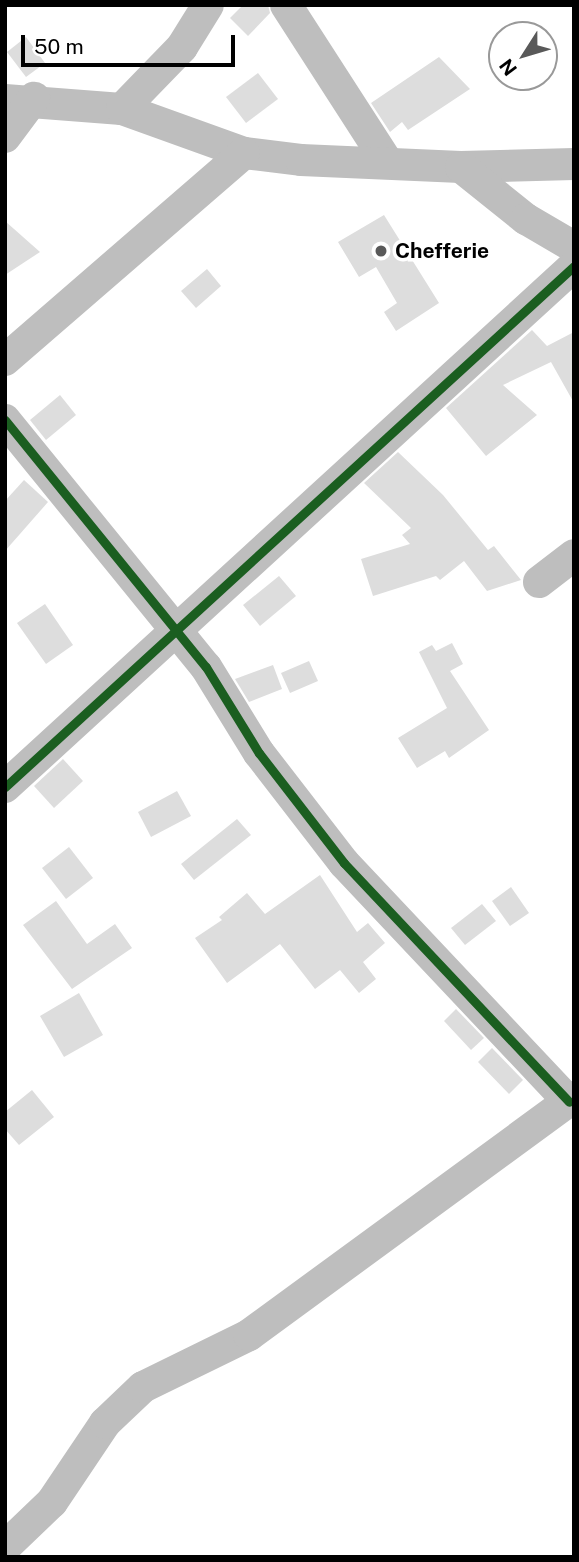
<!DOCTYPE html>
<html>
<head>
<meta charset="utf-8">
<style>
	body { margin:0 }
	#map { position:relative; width:579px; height:1562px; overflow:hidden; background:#fff; font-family:"Public Sans",sans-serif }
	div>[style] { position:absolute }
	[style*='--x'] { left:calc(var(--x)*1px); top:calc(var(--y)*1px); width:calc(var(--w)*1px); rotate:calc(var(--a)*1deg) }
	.building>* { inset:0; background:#ddd }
	.street>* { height:32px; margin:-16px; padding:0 16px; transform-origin:16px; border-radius:16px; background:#bebebe }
	.cycleway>* { height:9px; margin:-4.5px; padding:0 4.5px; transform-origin:4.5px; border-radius:4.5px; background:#1b5e20 }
	.dots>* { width:19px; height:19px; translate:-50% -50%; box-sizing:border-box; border:4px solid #fff; border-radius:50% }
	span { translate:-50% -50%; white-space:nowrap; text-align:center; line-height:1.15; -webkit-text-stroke:7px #fff; paint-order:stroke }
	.poi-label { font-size:21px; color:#000; font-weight:700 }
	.left { translate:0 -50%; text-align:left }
	.frame { position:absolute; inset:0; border:7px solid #000; pointer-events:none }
	.north { position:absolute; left:488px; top:21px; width:70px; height:70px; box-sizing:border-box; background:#fff; border:2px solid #999; border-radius:50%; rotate:233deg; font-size:19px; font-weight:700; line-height:28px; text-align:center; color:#000 }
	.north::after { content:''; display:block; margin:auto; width:24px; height:32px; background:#595959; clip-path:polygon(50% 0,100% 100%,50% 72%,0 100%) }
	.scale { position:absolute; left:21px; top:35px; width:214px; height:32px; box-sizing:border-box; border:4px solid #000; border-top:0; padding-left:9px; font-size:21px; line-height:24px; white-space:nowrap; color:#000; -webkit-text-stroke:5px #fff; paint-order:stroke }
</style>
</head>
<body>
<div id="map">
	<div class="building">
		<div style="clip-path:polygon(243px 5px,268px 5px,270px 13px,248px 36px,230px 18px)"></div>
		<div style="clip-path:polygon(26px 37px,45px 63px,26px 77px,7px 52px)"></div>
		<div style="clip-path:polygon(439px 57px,470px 89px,408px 130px,402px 122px,390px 132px,371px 103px)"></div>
		<div style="clip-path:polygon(258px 73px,278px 99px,246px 123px,226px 97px)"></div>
		<div style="clip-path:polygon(384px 215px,439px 303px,396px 331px,384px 312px,397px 303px,376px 267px,359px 277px,338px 242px)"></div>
		<div style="clip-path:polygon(5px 221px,40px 252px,5px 275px)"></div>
		<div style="clip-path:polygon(207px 269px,221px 286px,196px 308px,181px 291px)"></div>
		<div style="clip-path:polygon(532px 330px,547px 346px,574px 332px,574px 403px,551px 362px,503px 385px,537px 415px,486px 456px,446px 408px)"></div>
		<div style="clip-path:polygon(60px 395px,76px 415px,46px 440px,30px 420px)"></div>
		<div style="clip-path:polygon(398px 452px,443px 495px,488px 550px,494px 546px,521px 580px,487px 591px,464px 561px,440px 580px,436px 576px,373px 596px,361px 559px,410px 544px,402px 535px,411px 528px,364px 483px)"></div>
		<div style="clip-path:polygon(24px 480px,48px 502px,5px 551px,5px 501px)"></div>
		<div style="clip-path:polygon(279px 576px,296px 596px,260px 626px,243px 605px)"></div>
		<div style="clip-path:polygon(45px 604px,73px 645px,46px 664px,17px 623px)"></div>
		<div style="clip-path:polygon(452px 643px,463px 664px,450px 671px,489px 730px,449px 758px,445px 751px,417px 768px,398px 738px,447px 708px,419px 652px,432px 645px,436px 651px)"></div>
		<div style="clip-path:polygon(309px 661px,318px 681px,290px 693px,281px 673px)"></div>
		<div style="clip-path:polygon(273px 665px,282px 689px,249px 702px,235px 679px)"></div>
		<div style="clip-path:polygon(63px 759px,83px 781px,54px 808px,34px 786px)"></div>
		<div style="clip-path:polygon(177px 791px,191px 816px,151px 837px,138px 812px)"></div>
		<div style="clip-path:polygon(237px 819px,251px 835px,194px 880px,181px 864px)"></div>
		<div style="clip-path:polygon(69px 847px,93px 878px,66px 899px,42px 868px)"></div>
		<div style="clip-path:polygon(320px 875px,357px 932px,368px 923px,385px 943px,363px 962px,376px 979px,359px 993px,340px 970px,315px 989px,280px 944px,227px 983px,195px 938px,222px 920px,219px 917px,247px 893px,265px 914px)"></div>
		<div style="clip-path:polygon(511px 887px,529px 913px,510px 926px,492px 901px)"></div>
		<div style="clip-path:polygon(56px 901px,87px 944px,115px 924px,132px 948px,72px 989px,23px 925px)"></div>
		<div style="clip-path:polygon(482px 904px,496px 921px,465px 945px,451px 928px)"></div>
		<div style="clip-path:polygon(79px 993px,103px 1035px,64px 1057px,40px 1016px)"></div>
		<div style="clip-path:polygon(456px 1009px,484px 1038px,471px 1050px,444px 1021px)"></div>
		<div style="clip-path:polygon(492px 1048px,523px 1080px,509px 1094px,478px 1062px)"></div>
		<div style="clip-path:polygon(32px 1090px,54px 1117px,19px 1145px,5px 1129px,5px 1112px)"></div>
	</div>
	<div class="street">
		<div style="--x:286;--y:5;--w:188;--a:57.2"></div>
		<div style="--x:5;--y:100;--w:117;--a:4.4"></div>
		<div style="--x:122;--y:109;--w:130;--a:19.8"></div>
		<div style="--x:244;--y:153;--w:57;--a:7"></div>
		<div style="--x:301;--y:160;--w:160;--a:2.5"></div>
		<div style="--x:461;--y:167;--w:113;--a:-1.5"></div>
		<div style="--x:122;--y:109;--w:86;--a:-45.9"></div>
		<div style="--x:182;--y:47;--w:49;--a:-58.2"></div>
		<div style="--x:5;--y:137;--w:49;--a:-53.4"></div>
		<div style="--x:461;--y:167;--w:83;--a:38.7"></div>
		<div style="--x:526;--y:219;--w:56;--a:30.3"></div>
		<div style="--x:5;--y:360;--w:316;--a:-40.9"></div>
		<div style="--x:5;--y:420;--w:318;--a:50.9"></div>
		<div style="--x:206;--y:667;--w:101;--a:58.4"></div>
		<div style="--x:259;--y:753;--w:139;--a:52.3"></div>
		<div style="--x:344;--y:863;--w:328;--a:46.7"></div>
		<div style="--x:539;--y:582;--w:44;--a:-37.6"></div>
		<div style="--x:5;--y:787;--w:771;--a:-42.48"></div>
		<div style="--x:5;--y:1547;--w:65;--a:-43.8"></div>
		<div style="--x:52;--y:1502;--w:95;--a:-56.1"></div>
		<div style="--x:105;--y:1423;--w:52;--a:-43.5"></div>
		<div style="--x:143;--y:1387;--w:118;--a:-26.1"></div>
		<div style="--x:249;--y:1335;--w:403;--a:-36.2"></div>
	</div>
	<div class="cycleway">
		<div style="--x:5;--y:420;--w:318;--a:50.9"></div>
		<div style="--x:206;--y:667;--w:101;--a:58.4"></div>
		<div style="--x:259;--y:753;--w:139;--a:52.3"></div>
		<div style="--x:344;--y:863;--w:328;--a:46.7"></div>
		<div style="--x:5;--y:787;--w:771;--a:-42.48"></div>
	</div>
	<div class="dots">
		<div style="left:381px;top:251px;background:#595959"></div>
	</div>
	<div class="poi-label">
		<span class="left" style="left:395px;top:251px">Chefferie</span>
	</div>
	<div class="frame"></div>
	<div class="north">N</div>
	<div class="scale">50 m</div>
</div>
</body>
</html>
